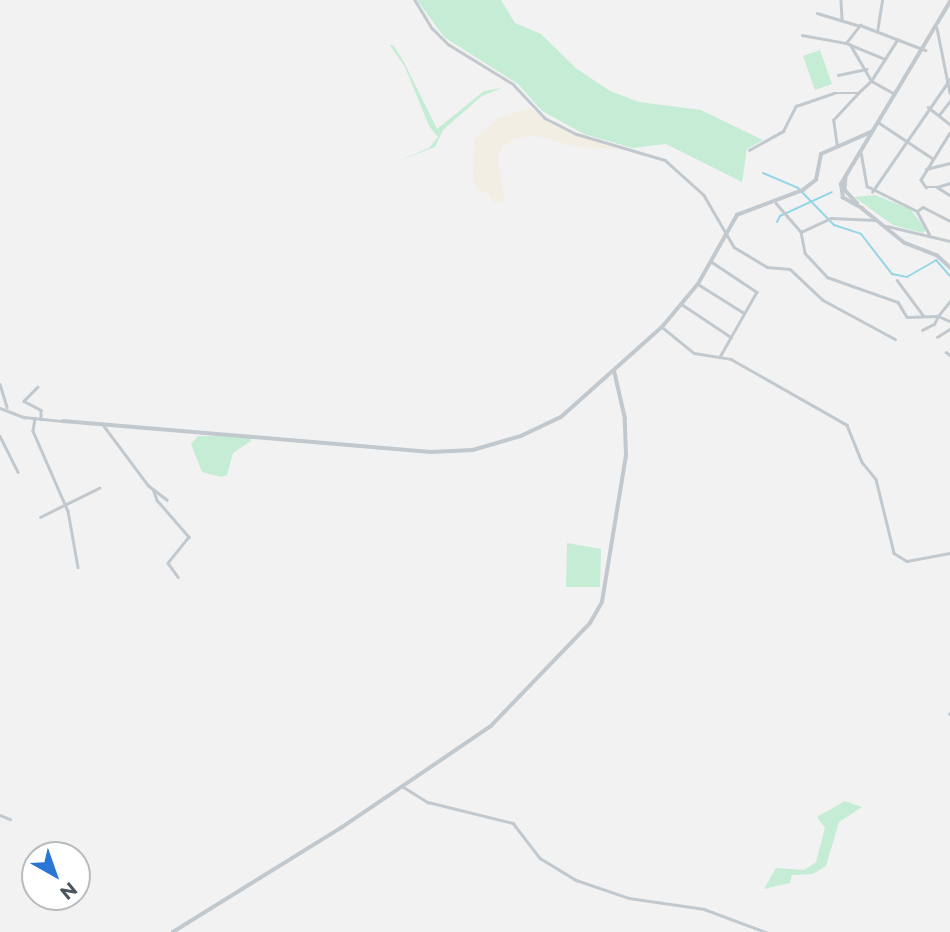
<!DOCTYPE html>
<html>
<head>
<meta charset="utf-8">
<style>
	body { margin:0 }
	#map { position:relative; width:950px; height:932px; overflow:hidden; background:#f3f2f2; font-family:Montserrat,sans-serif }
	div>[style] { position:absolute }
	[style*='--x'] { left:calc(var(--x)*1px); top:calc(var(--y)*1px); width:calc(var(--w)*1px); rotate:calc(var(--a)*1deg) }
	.green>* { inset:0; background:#c5ecd4 }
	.sand>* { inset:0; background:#f3eee4 }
	.stream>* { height:2px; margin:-1px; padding:0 1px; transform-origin:1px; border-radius:1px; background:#96d5e5 }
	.minor>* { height:2.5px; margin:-1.25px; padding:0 1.25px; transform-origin:1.25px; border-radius:1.25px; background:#c1c9ce }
	.tertiary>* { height:3.5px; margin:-1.75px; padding:0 1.75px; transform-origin:1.75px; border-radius:1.75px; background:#c1c9ce }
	span { translate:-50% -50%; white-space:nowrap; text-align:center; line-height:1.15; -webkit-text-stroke:5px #fff; paint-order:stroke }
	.north { position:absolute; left:21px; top:841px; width:70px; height:70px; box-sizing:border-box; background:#fff; border:2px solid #b7bbbe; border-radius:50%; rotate:140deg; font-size:19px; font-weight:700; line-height:28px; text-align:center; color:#4b555d }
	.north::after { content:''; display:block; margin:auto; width:24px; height:32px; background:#2a76d5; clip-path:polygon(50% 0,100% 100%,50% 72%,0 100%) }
</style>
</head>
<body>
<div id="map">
	<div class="green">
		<div style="clip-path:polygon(417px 0,501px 0,515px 23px,541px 34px,577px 69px,610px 91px,639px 102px,701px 110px,763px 140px,747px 149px,742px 182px,666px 144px,632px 148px,584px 134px,542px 111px,518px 84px,444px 37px)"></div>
		<div style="clip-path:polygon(389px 44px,394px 46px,404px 62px,437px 129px,484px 91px,502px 88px,482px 96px,443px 130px,435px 147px,394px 163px,429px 148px,438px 137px,429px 126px,405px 67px)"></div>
		<div style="clip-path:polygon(820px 50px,832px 84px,815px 90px,803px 56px)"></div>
		<div style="clip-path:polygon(875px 195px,910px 209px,926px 229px,923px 233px,893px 225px,854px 197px)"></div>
		<div style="clip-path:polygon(198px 436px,250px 436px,251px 441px,233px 453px,227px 475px,221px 477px,202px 472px,191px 444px)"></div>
		<div style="clip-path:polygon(567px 543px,601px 549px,600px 587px,566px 587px)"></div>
		<div style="clip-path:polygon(845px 801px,862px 807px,839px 822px,826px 866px,813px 874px,792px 875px,790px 883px,764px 889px,776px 868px,804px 870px,816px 862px,825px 828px,817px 817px)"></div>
	</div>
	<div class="sand">
		<div style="clip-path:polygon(530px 108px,555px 126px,619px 150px,578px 147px,533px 135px,514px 139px,502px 147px,498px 157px,505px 201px,494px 203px,487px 192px,477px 190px,473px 180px,474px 140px,498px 118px)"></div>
	</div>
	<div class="stream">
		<div style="--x:763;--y:173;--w:38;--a:23"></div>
		<div style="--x:798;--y:188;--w:52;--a:45.8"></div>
		<div style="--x:834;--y:225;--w:28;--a:18"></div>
		<div style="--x:861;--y:234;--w:51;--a:52.2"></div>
		<div style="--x:892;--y:274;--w:15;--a:11"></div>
		<div style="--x:907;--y:277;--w:34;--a:-30"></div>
		<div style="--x:936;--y:260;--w:21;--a:49"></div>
		<div style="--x:777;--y:222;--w:7;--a:-63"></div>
		<div style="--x:780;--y:216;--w:57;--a:-24.8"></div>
	</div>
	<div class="minor">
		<div style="--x:415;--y:0;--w:33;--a:59"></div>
		<div style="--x:432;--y:28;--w:23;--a:45"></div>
		<div style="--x:448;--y:44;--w:76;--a:31.6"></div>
		<div style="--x:513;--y:84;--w:47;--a:46.7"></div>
		<div style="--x:545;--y:118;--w:36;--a:27"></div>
		<div style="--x:577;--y:134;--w:92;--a:16.5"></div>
		<div style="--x:665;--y:160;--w:52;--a:41.9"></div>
		<div style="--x:704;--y:195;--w:60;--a:60"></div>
		<div style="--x:734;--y:247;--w:39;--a:31"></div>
		<div style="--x:767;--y:267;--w:23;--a:5"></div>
		<div style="--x:790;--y:269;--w:45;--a:43.2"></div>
		<div style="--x:823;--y:300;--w:82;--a:28.4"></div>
		<div style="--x:841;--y:0;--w:19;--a:87"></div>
		<div style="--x:817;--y:13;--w:42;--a:16.7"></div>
		<div style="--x:937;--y:28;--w:66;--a:78.7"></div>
		<div style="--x:877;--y:32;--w:32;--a:-81"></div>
		<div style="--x:802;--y:35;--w:45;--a:10.3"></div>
		<div style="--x:846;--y:43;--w:23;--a:-52"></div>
		<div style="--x:860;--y:25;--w:70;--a:21"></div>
		<div style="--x:846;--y:43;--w:42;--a:22.3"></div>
		<div style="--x:850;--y:44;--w:42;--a:59.7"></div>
		<div style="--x:838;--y:75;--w:29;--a:-12"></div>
		<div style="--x:894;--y:94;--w:26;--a:-151"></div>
		<div style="--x:871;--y:81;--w:49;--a:-57.6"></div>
		<div style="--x:928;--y:107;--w:28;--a:38"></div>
		<div style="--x:939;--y:115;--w:18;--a:-52"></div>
		<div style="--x:878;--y:122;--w:65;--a:33.7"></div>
		<div style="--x:950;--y:133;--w:55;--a:121.7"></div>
		<div style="--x:921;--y:180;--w:9;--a:54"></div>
		<div style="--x:926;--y:187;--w:11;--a:0"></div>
		<div style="--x:937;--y:187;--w:15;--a:32"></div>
		<div style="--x:837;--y:147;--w:27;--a:-98"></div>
		<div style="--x:833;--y:120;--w:37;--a:-47"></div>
		<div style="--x:749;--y:150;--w:39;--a:-29"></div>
		<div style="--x:783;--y:131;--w:28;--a:-63"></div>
		<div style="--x:796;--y:106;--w:40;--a:-18.9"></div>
		<div style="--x:834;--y:93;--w:24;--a:0"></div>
		<div style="--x:858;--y:93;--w:18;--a:-43"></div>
		<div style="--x:861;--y:152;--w:35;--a:80"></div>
		<div style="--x:867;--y:186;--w:56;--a:26.6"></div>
		<div style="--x:917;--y:211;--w:26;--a:62"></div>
		<div style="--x:926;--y:169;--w:25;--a:-14"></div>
		<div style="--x:937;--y:187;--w:14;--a:-17"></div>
		<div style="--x:872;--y:192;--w:137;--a:-55.4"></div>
		<div style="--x:776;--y:203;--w:38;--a:49"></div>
		<div style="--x:801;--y:232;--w:33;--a:-25"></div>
		<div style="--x:831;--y:218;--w:44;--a:2.6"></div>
		<div style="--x:917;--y:211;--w:7;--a:-34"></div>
		<div style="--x:923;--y:207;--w:30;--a:27"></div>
		<div style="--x:887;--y:226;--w:65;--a:13.4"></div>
		<div style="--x:801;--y:232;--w:21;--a:79"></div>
		<div style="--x:805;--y:253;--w:33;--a:47"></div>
		<div style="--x:827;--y:277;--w:75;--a:19.4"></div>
		<div style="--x:898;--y:302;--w:17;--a:59"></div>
		<div style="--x:907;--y:317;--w:31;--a:-2"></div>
		<div style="--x:938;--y:316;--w:19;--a:-51"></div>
		<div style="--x:712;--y:262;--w:54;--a:33.7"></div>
		<div style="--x:757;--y:292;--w:75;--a:119.6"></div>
		<div style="--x:897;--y:280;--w:44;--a:53.4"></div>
		<div style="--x:698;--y:284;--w:54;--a:32.2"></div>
		<div style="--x:683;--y:305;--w:58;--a:33.7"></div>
		<div style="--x:662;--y:327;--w:41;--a:39.1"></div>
		<div style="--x:694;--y:353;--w:37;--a:9"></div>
		<div style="--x:731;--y:359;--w:133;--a:29.6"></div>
		<div style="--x:847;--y:425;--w:40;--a:68"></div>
		<div style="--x:862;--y:462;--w:22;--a:51"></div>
		<div style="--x:876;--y:479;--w:76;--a:76.3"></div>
		<div style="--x:894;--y:553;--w:15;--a:32"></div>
		<div style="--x:907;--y:561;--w:44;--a:-10.5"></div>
		<div style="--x:922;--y:330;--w:13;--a:-27"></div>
		<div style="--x:934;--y:324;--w:9;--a:-63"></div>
		<div style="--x:938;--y:316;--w:13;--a:23"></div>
		<div style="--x:937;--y:337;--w:15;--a:-32"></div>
		<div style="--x:946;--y:352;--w:5;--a:37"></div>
		<div style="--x:0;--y:384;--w:24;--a:73"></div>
		<div style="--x:38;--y:387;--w:20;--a:135"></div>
		<div style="--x:24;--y:401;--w:19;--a:28"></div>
		<div style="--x:41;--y:410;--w:9;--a:90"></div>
		<div style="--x:0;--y:408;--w:26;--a:21"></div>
		<div style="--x:24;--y:417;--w:39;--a:6"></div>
		<div style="--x:35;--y:418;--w:13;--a:99"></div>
		<div style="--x:33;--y:431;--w:87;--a:66.4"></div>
		<div style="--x:68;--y:511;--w:57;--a:79.9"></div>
		<div style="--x:104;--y:426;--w:74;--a:53.3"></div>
		<div style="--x:148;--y:485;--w:24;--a:38"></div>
		<div style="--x:0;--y:436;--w:40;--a:63.4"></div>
		<div style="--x:153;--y:489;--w:12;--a:70"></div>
		<div style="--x:157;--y:500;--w:49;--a:49.1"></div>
		<div style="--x:189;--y:537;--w:33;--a:129"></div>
		<div style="--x:168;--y:563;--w:17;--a:54"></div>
		<div style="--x:40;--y:517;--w:66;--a:-26.2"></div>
		<div style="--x:949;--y:714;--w:1;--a:-45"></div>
		<div style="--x:402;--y:786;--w:31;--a:32"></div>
		<div style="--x:428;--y:802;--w:88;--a:13.9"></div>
		<div style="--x:513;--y:823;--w:44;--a:52.4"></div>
		<div style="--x:540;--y:858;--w:42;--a:31.4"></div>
		<div style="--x:576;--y:880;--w:56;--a:18.8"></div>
		<div style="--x:629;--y:898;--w:76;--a:8.3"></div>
		<div style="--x:704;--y:909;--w:66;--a:20.4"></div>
		<div style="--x:0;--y:815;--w:11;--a:22"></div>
	</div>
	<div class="tertiary">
		<div style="--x:846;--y:178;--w:12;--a:95"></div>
		<div style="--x:845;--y:190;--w:18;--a:47"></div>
		<div style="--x:863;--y:209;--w:23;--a:-151"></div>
		<div style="--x:843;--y:198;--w:14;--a:-98"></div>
		<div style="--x:841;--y:184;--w:212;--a:-59.1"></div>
		<div style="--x:863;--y:209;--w:54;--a:39"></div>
		<div style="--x:905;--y:243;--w:34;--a:21"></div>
		<div style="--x:937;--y:255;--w:18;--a:43"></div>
		<div style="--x:63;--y:421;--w:369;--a:4.8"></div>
		<div style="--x:431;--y:452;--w:42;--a:-2.7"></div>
		<div style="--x:473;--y:450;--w:50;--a:-16.3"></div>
		<div style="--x:521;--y:436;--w:44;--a:-25.4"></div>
		<div style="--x:561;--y:417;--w:135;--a:-41.7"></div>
		<div style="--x:662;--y:327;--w:56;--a:-50.1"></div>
		<div style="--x:698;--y:284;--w:79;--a:-60.5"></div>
		<div style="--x:737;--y:215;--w:71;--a:-20.7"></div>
		<div style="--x:803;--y:190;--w:16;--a:-38"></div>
		<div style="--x:816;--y:180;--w:26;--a:-79"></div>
		<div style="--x:821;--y:154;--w:55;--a:-23.7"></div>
		<div style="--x:173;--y:932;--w:198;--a:-31.8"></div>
		<div style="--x:341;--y:828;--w:181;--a:-34.2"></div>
		<div style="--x:491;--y:726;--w:143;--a:-46.1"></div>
		<div style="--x:590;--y:623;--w:24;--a:-60"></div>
		<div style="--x:602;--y:602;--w:148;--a:-80.7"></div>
		<div style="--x:626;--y:456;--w:37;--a:-92"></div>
		<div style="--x:625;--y:419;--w:49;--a:-102.9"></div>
	</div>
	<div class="north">N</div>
</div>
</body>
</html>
